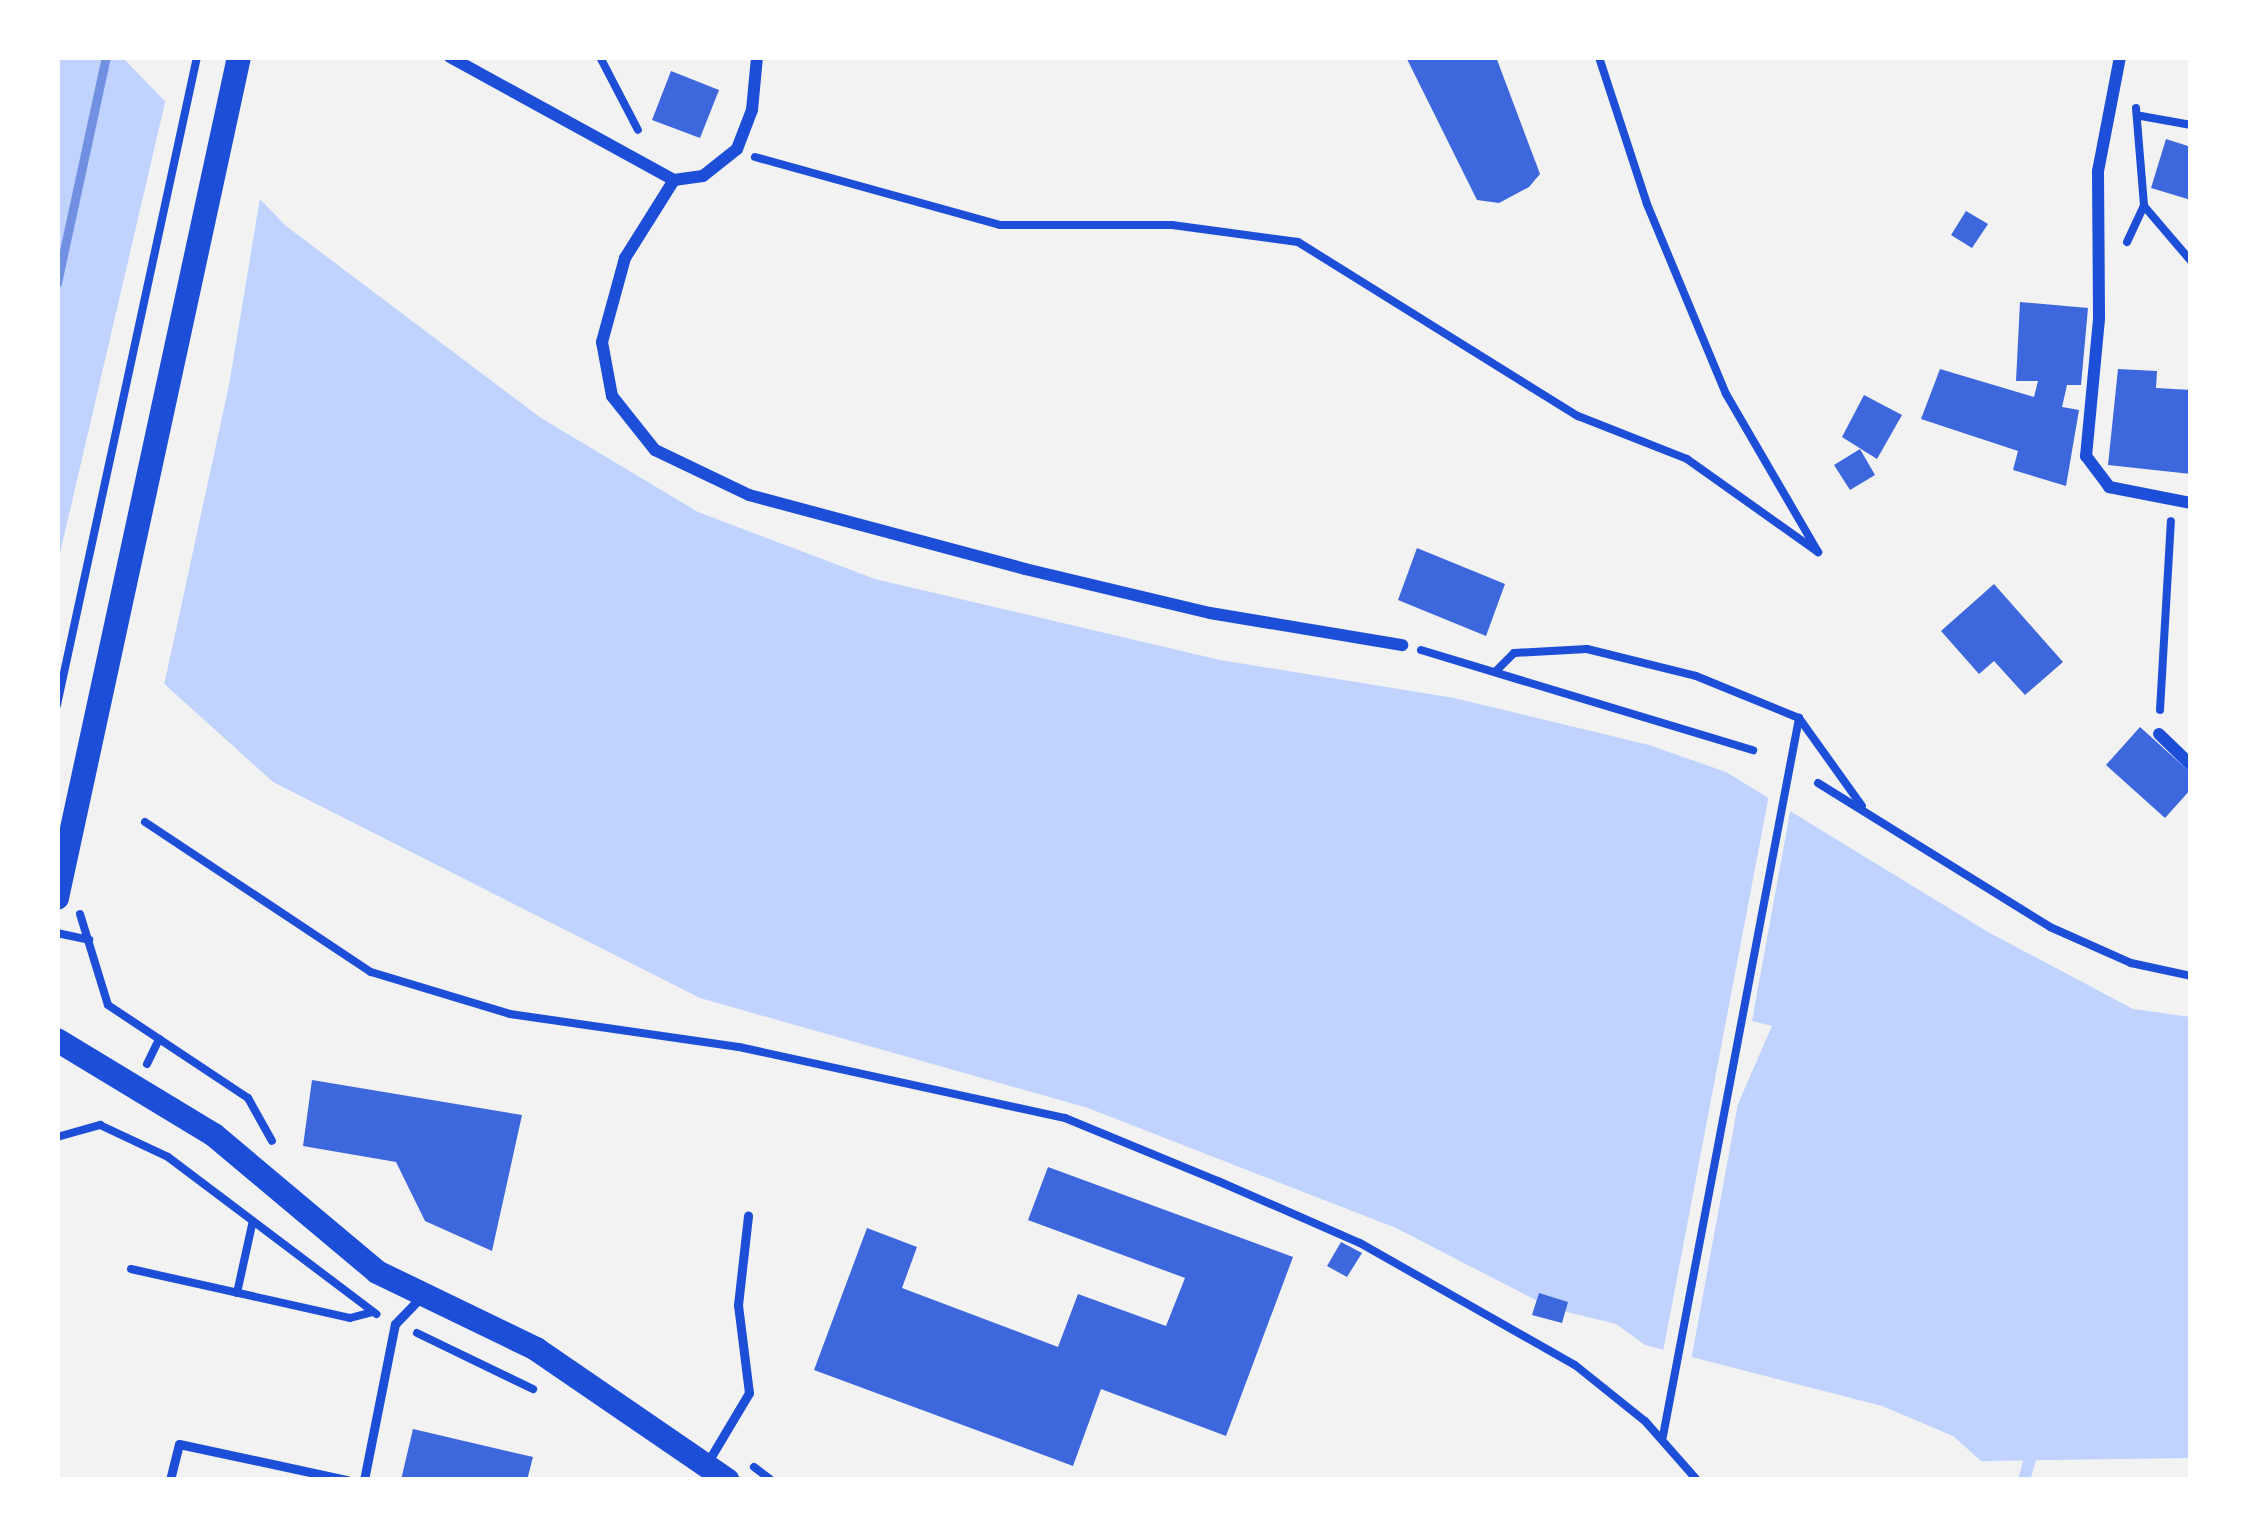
<!DOCTYPE html>
<html>
<head>
<meta charset="utf-8">
<style>
	body { margin:0 }
	#map { position:relative; width:2248px; height:1537px; overflow:hidden; background:#f2f2f2; font-family:"Titillium Web",sans-serif }
	div>[style] { position:absolute }
	[style*='--x'] { left:calc(var(--x)*1px); top:calc(var(--y)*1px); width:calc(var(--w)*1px); rotate:calc(var(--a)*1deg) }
	.water>* { inset:0; background:#bfd3fe }
	.pier>* { inset:0; background:#f2f2f2 }
	.stream>* { height:12px; margin:-6px; padding:0 6px; transform-origin:6px; border-radius:6px; background:#bfd3fe }
	.building>* { inset:0; background:#3d67dc }
	.path>* { height:8px; margin:-4px; padding:0 4px; transform-origin:4px; border-radius:4px; background:#1d4ed8 }
	.service>* { height:9px; margin:-4.5px; padding:0 4.5px; transform-origin:4.5px; border-radius:4.5px; background:#1d4ed8 }
	.minor>* { height:12px; margin:-6px; padding:0 6px; transform-origin:6px; border-radius:6px; background:#1d4ed8 }
	.secondary>* { height:24px; margin:-12px; padding:0 12px; transform-origin:12px; border-radius:12px; background:#1d4ed8 }
	.rail>* { height:9px; margin:-4.5px; padding:0 4.5px; transform-origin:4.5px; border-radius:4.5px; background:#7290e2 }
	span { translate:-50% -50%; white-space:nowrap; text-align:center; line-height:1.15; -webkit-text-stroke:9px #fff; paint-order:stroke }
	.frame { position:absolute; inset:0; border:60px solid #fff; pointer-events:none }
</style>
</head>
<body>
<div id="map">
	<div class="water">
		<div style="clip-path:polygon(57px 57px,122px 57px,286px 226px,541px 418px,698px 512px,875px 579px,1220px 660px,1454px 698px,1649px 745px,1726px 772px,1988px 932px,2133px 1009px,2191px 1017px,2191px 1458px,1981px 1461px,1953px 1436px,1882px 1406px,1645px 1345px,1616px 1324px,1551px 1308px,1396px 1228px,1088px 1108px,700px 998px,273px 782px,57px 587px)"></div>
	</div>
	<div class="pier">
		<div style="clip-path:polygon(167px 94px,261px 192px,229px 385px,163px 690px,57px 595px,57px 566px)"></div>
		<div style="clip-path:polygon(1769px 795px,1791px 807px,1752px 1021px,1772px 1026px,1738px 1104px,1690px 1366px,1662px 1357px)"></div>
	</div>
	<div class="stream">
		<div style="--x:2024;--y:1480;--w:29;--a:-74"></div>
	</div>
	<div class="building">
		<div style="clip-path:polygon(1406px 57px,1496px 57px,1540px 174px,1529px 187px,1499px 203px,1477px 200px)"></div>
		<div style="clip-path:polygon(671px 71px,719px 90px,700px 138px,652px 120px)"></div>
		<div style="clip-path:polygon(2166px 139px,2191px 147px,2191px 200px,2151px 188px)"></div>
		<div style="clip-path:polygon(1966px 211px,1988px 224px,1972px 248px,1951px 235px)"></div>
		<div style="clip-path:polygon(2020px 302px,2088px 308px,2081px 385px,2067px 385px,2062px 407px,2079px 410px,2066px 486px,2013px 470px,2018px 451px,1921px 419px,1940px 369px,2034px 397px,2038px 381px,2016px 381px)"></div>
		<div style="clip-path:polygon(2118px 369px,2157px 371px,2156px 388px,2191px 390px,2191px 474px,2108px 465px)"></div>
		<div style="clip-path:polygon(1864px 395px,1902px 415px,1877px 459px,1842px 437px)"></div>
		<div style="clip-path:polygon(1860px 449px,1875px 475px,1850px 490px,1834px 465px)"></div>
		<div style="clip-path:polygon(1417px 548px,1505px 584px,1486px 636px,1398px 600px)"></div>
		<div style="clip-path:polygon(1994px 584px,2063px 662px,2025px 695px,1994px 661px,1979px 674px,1941px 631px)"></div>
		<div style="clip-path:polygon(2140px 727px,2191px 773px,2191px 789px,2165px 818px,2106px 765px)"></div>
		<div style="clip-path:polygon(312px 1080px,522px 1115px,492px 1251px,425px 1221px,396px 1162px,303px 1146px)"></div>
		<div style="clip-path:polygon(1048px 1167px,1293px 1257px,1226px 1436px,1101px 1389px,1073px 1466px,814px 1370px,867px 1228px,917px 1247px,902px 1288px,1058px 1347px,1078px 1294px,1166px 1326px,1185px 1278px,1028px 1220px)"></div>
		<div style="clip-path:polygon(1341px 1242px,1362px 1253px,1347px 1277px,1327px 1266px)"></div>
		<div style="clip-path:polygon(1539px 1293px,1568px 1302px,1562px 1323px,1532px 1315px)"></div>
		<div style="clip-path:polygon(413px 1429px,533px 1457px,527px 1480px,401px 1480px)"></div>
	</div>
	<div class="path">
		<div style="--x:600;--y:57;--w:82;--a:62.5"></div>
		<div style="--x:2136;--y:108;--w:98;--a:85.3"></div>
		<div style="--x:2144;--y:206;--w:72;--a:49.5"></div>
		<div style="--x:2141;--y:116;--w:51;--a:10.2"></div>
		<div style="--x:755;--y:157;--w:254;--a:15.5"></div>
		<div style="--x:1000;--y:225;--w:172;--a:0"></div>
		<div style="--x:1172;--y:225;--w:127;--a:7.7"></div>
		<div style="--x:1298;--y:242;--w:330;--a:31.9"></div>
		<div style="--x:1578;--y:416;--w:117;--a:21.5"></div>
		<div style="--x:1687;--y:459;--w:161;--a:35.4"></div>
		<div style="--x:1818;--y:552;--w:183;--a:-120.2"></div>
		<div style="--x:1726;--y:394;--w:206;--a:-112.6"></div>
		<div style="--x:1647;--y:204;--w:155;--a:-108.1"></div>
		<div style="--x:2127;--y:242;--w:40;--a:-65"></div>
		<div style="--x:1421;--y:650;--w:347;--a:16.8"></div>
		<div style="--x:1496;--y:671;--w:25;--a:-45"></div>
		<div style="--x:1514;--y:653;--w:73;--a:-3.1"></div>
		<div style="--x:1587;--y:649;--w:112;--a:13.9"></div>
		<div style="--x:1696;--y:676;--w:111;--a:22.2"></div>
		<div style="--x:1799;--y:718;--w:108;--a:54.4"></div>
		<div style="--x:57;--y:705;--w:663;--a:-77.81"></div>
		<div style="--x:2160;--y:710;--w:189;--a:-86.7"></div>
		<div style="--x:1818;--y:783;--w:273;--a:31.8"></div>
		<div style="--x:2050;--y:927;--w:89;--a:24"></div>
		<div style="--x:2131;--y:963;--w:61;--a:12.2"></div>
		<div style="--x:145;--y:822;--w:271;--a:33.6"></div>
		<div style="--x:371;--y:972;--w:145;--a:16.8"></div>
		<div style="--x:510;--y:1014;--w:231;--a:8.2"></div>
		<div style="--x:739;--y:1047;--w:334;--a:12.3"></div>
		<div style="--x:1065;--y:1118;--w:165;--a:22.4"></div>
		<div style="--x:1218;--y:1181;--w:155;--a:23.6"></div>
		<div style="--x:1360;--y:1243;--w:247;--a:29.6"></div>
		<div style="--x:1575;--y:1365;--w:90;--a:38.7"></div>
		<div style="--x:1645;--y:1421;--w:79;--a:48.6"></div>
		<div style="--x:80;--y:914;--w:95;--a:72.9"></div>
		<div style="--x:108;--y:1005;--w:168;--a:33.6"></div>
		<div style="--x:248;--y:1098;--w:49;--a:60.8"></div>
		<div style="--x:57;--y:933;--w:33;--a:12"></div>
		<div style="--x:147;--y:1064;--w:28;--a:-64"></div>
		<div style="--x:57;--y:1137;--w:45;--a:-15.6"></div>
		<div style="--x:100;--y:1125;--w:75;--a:25.2"></div>
		<div style="--x:168;--y:1157;--w:261;--a:37"></div>
		<div style="--x:131;--y:1269;--w:224;--a:12.6"></div>
		<div style="--x:350;--y:1318;--w:23;--a:-15"></div>
		<div style="--x:237;--y:1293;--w:70;--a:-77.6"></div>
		<div style="--x:417;--y:1333;--w:129;--a:25.8"></div>
		<div style="--x:1663;--y:1436;--w:731;--a:-79.27"></div>
		<div style="--x:754;--y:1467;--w:21;--a:37"></div>
	</div>
	<div class="service">
		<div style="--x:706;--y:1465;--w:84;--a:-59.2"></div>
		<div style="--x:749;--y:1393;--w:89;--a:-97.1"></div>
		<div style="--x:738;--y:1305;--w:90;--a:-83.6"></div>
		<div style="--x:170;--y:1480;--w:37;--a:-76"></div>
		<div style="--x:179;--y:1444;--w:172;--a:12.1"></div>
		<div style="--x:364;--y:1480;--w:159;--a:-78.8"></div>
		<div style="--x:395;--y:1324;--w:37;--a:-46"></div>
	</div>
	<div class="minor">
		<div style="--x:450;--y:57;--w:256;--a:28.8"></div>
		<div style="--x:2120;--y:57;--w:116;--a:100.9"></div>
		<div style="--x:2098;--y:171;--w:148;--a:89.6"></div>
		<div style="--x:2099;--y:319;--w:138;--a:95.4"></div>
		<div style="--x:2086;--y:456;--w:39;--a:53"></div>
		<div style="--x:2109;--y:487;--w:84;--a:11"></div>
		<div style="--x:674;--y:180;--w:92;--a:122.1"></div>
		<div style="--x:625;--y:258;--w:87;--a:105.3"></div>
		<div style="--x:602;--y:342;--w:55;--a:79.5"></div>
		<div style="--x:612;--y:396;--w:69;--a:51.5"></div>
		<div style="--x:655;--y:450;--w:104;--a:25.6"></div>
		<div style="--x:749;--y:495;--w:286;--a:15"></div>
		<div style="--x:1025;--y:569;--w:190;--a:13.4"></div>
		<div style="--x:1210;--y:613;--w:195;--a:9.5"></div>
		<div style="--x:674;--y:180;--w:29;--a:-8"></div>
		<div style="--x:703;--y:176;--w:43;--a:-38.5"></div>
		<div style="--x:737;--y:149;--w:42;--a:-69"></div>
		<div style="--x:752;--y:110;--w:53;--a:-84.6"></div>
		<div style="--x:2159;--y:734;--w:45;--a:44.1"></div>
	</div>
	<div class="secondary">
		<div style="--x:57;--y:898;--w:860;--a:-77.79"></div>
		<div style="--x:57;--y:1040;--w:184;--a:31.2"></div>
		<div style="--x:214;--y:1135;--w:213;--a:40"></div>
		<div style="--x:377;--y:1272;--w:177;--a:25.8"></div>
		<div style="--x:536;--y:1349;--w:232;--a:34.4"></div>
	</div>
	<div class="rail">
		<div style="--x:57;--y:283;--w:231;--a:-77.8"></div>
	</div>
	<div class="frame"></div>
</div>
</body>
</html>
